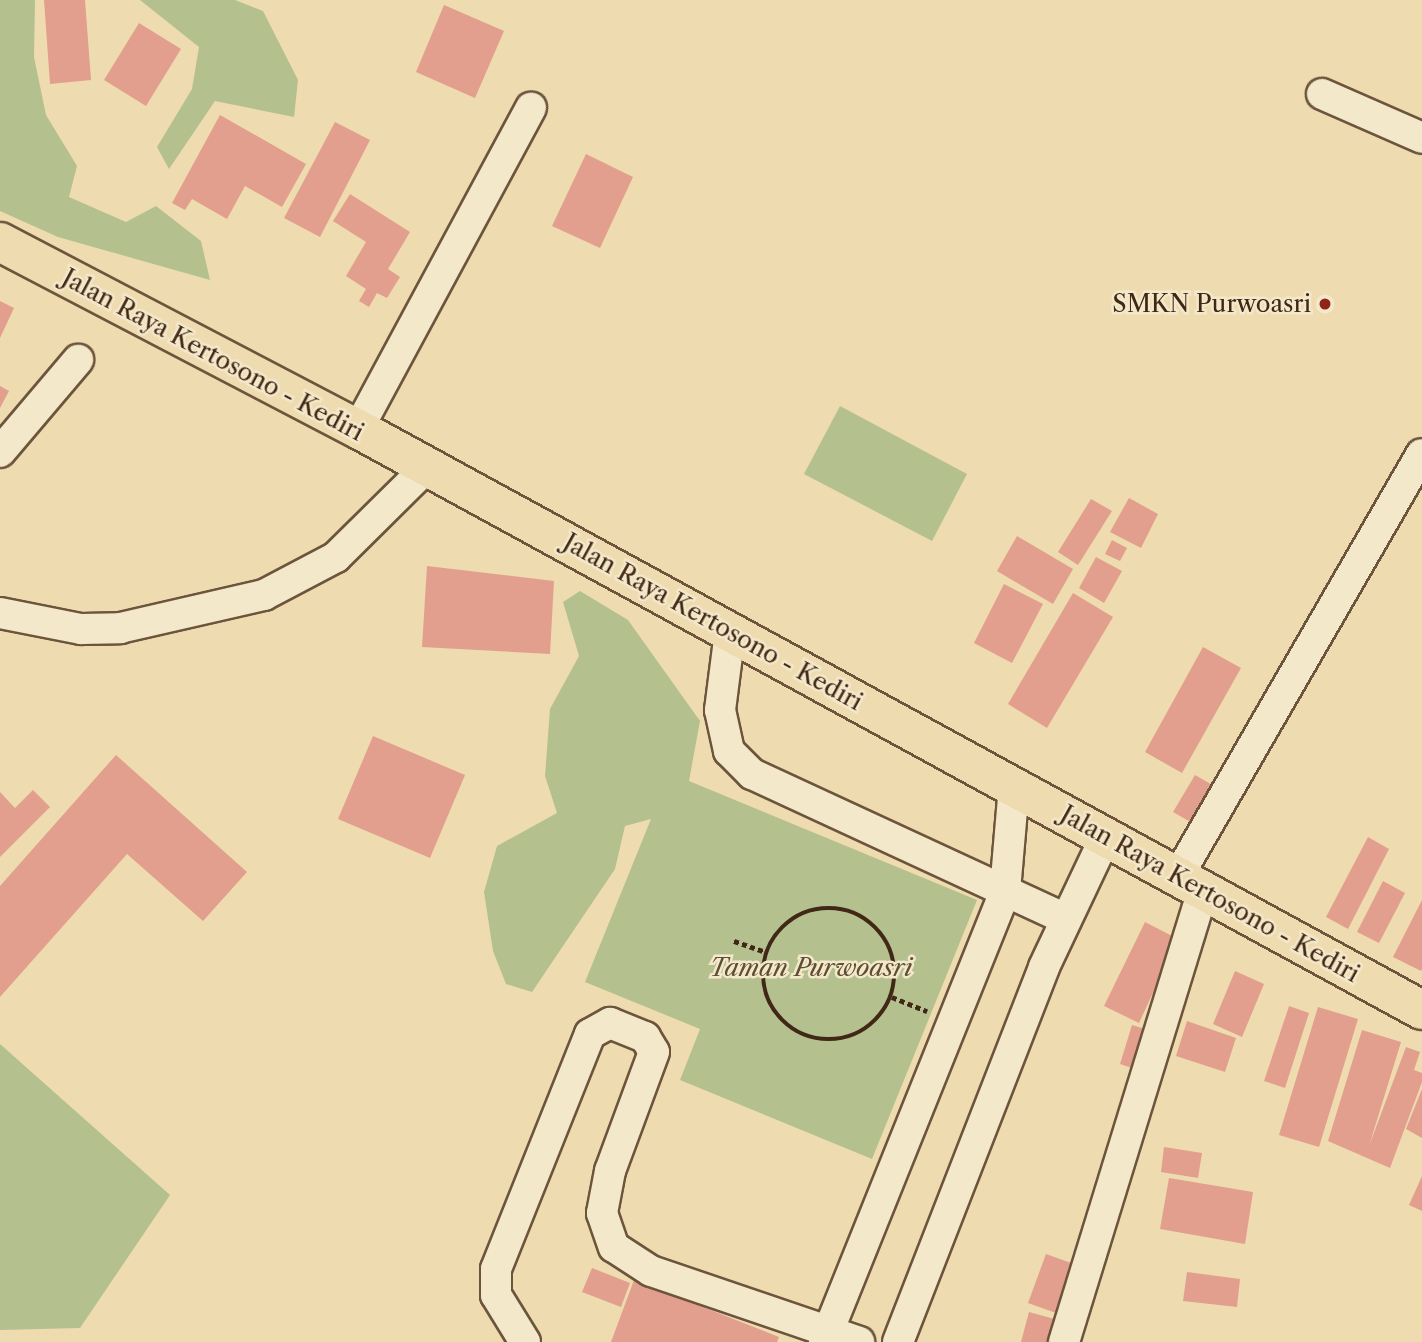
<!DOCTYPE html>
<html>
<head>
<meta charset="utf-8">
<style>
	body { margin:0 }
	#map { position:relative; width:1422px; height:1342px; overflow:hidden; background:#eedbaf; font-family:"Libre Caslon Text",serif }
	div>[style] { position:absolute }
	[style*='--x'] { left:calc(var(--x)*1px); top:calc(var(--y)*1px); width:calc(var(--w)*1px); rotate:calc(var(--a)*1deg) }
	.green>* { inset:0; background:#b4c18f }
	.building>* { inset:0; background:#e39f8d }
	.path>* { height:4.5px; margin-top:-2.25px; transform-origin:0; background:repeating-linear-gradient(90deg,#412816 0 5px,transparent 0 8.5px) }
	.path>.ring { margin:-2.25px; padding:0; box-sizing:content-box; background:none; border:4.5px solid #412816; border-radius:50% }
	.roads { filter:drop-shadow(2px 0 #6c553c) drop-shadow(-2px 0 #6c553c) drop-shadow(0 2px #6c553c) drop-shadow(0 -2px #6c553c) }
	.minor>* { height:30px; margin:-15px; padding:0 15px; transform-origin:15px; border-radius:15px; background:#f4e8cb }
	.highway>* { height:38px; margin:-19px; padding:0 19px; transform-origin:19px; border-radius:19px; background:#eedbaf }
	.dots>* { width:19px; height:19px; translate:-50% -50%; box-sizing:border-box; border:4px solid #f4e8cb; border-radius:50% }
	span { translate:-50% -50%; white-space:nowrap; text-align:center; line-height:1.15; -webkit-text-stroke:5px #f4e8cb; paint-order:stroke }
	.poi-label { font-size:24px; color:#412816 }
	.right { translate:-100% -50%; text-align:right }
	.street-label { font-size:24px; color:#412816 }
	.park-label { font-size:24px; color:#5e4e34; font-style:italic }
</style>
</head>
<body>
<div id="map">
	<div class="green">
		<div style="clip-path:polygon(0 0,35px 0,34px 57px,46px 115px,77px 166px,69px 197px,126px 222px,156px 206px,201px 241px,210px 280px,58px 237px,0 211px)"></div>
		<div style="clip-path:polygon(140px 0,235px 0,263px 11px,298px 80px,294px 117px,215px 101px,169px 169px,157px 147px,192px 89px,199px 47px)"></div>
		<div style="clip-path:polygon(840px 406px,967px 474px,932px 541px,804px 474px)"></div>
		<div style="clip-path:polygon(580px 591px,628px 620px,700px 721px,689px 781px,977px 900px,872px 1159px,680px 1080px,700px 1029px,585px 982px,651px 819px,625px 826px,615px 869px,532px 992px,506px 984px,493px 951px,484px 892px,497px 846px,557px 813px,545px 776px,550px 709px,579px 656px,563px 602px)"></div>
		<div style="clip-path:polygon(0 1044px,170px 1195px,80px 1328px,0 1330px)"></div>
	</div>
	<div class="building">
		<div style="clip-path:polygon(44px 0,85px 0,91px 80px,50px 84px)"></div>
		<div style="clip-path:polygon(444px 5px,504px 31px,475px 98px,416px 72px)"></div>
		<div style="clip-path:polygon(139px 23px,181px 49px,146px 106px,104px 80px)"></div>
		<div style="clip-path:polygon(220px 115px,306px 164px,282px 207px,245px 186px,227px 219px,192px 199px,185px 210px,172px 203px)"></div>
		<div style="clip-path:polygon(335px 122px,370px 140px,320px 237px,284px 218px)"></div>
		<div style="clip-path:polygon(586px 154px,633px 177px,600px 248px,552px 226px)"></div>
		<div style="clip-path:polygon(350px 194px,410px 232px,388px 269px,400px 277px,387px 298px,377px 293px,369px 307px,359px 301px,366px 289px,346px 276px,366px 242px,333px 221px)"></div>
		<div style="clip-path:polygon(0 301px,14px 308px,0 338px)"></div>
		<div style="clip-path:polygon(0 386px,9px 391px,0 408px)"></div>
		<div style="clip-path:polygon(1129px 498px,1158px 514px,1141px 548px,1110px 532px)"></div>
		<div style="clip-path:polygon(1091px 499px,1112px 511px,1078px 565px,1058px 552px)"></div>
		<div style="clip-path:polygon(1017px 536px,1073px 569px,1053px 604px,997px 571px)"></div>
		<div style="clip-path:polygon(1112px 540px,1127px 548px,1120px 561px,1105px 554px)"></div>
		<div style="clip-path:polygon(1096px 557px,1122px 571px,1104px 603px,1079px 588px)"></div>
		<div style="clip-path:polygon(427px 566px,554px 581px,550px 654px,422px 647px)"></div>
		<div style="clip-path:polygon(1004px 584px,1043px 604px,1012px 663px,974px 643px)"></div>
		<div style="clip-path:polygon(1073px 593px,1113px 617px,1047px 728px,1008px 704px)"></div>
		<div style="clip-path:polygon(1203px 647px,1241px 668px,1182px 773px,1145px 752px)"></div>
		<div style="clip-path:polygon(373px 736px,465px 775px,430px 858px,338px 819px)"></div>
		<div style="clip-path:polygon(116px 755px,247px 872px,203px 921px,127px 854px,0 997px,0 886px)"></div>
		<div style="clip-path:polygon(1195px 775px,1223px 791px,1201px 828px,1173px 812px)"></div>
		<div style="clip-path:polygon(33px 790px,50px 807px,0 857px,0 792px,15px 808px)"></div>
		<div style="clip-path:polygon(1368px 837px,1389px 849px,1348px 929px,1326px 917px)"></div>
		<div style="clip-path:polygon(1383px 881px,1405px 893px,1379px 943px,1357px 932px)"></div>
		<div style="clip-path:polygon(1422px 900px,1422px 969px,1421px 971px,1393px 957px)"></div>
		<div style="clip-path:polygon(1145px 922px,1178px 939px,1139px 1023px,1104px 1006px)"></div>
		<div style="clip-path:polygon(1235px 971px,1264px 984px,1242px 1037px,1213px 1024px)"></div>
		<div style="clip-path:polygon(1289px 1006px,1309px 1013px,1285px 1088px,1264px 1081px)"></div>
		<div style="clip-path:polygon(1318px 1007px,1358px 1019px,1319px 1147px,1279px 1135px)"></div>
		<div style="clip-path:polygon(1187px 1021px,1236px 1038px,1225px 1072px,1176px 1056px)"></div>
		<div style="clip-path:polygon(1132px 1025px,1148px 1030px,1135px 1069px,1120px 1064px)"></div>
		<div style="clip-path:polygon(1362px 1030px,1401px 1042px,1369px 1146px,1406px 1047px,1420px 1052px,1414px 1070px,1422px 1073px,1422px 1082px,1390px 1168px,1328px 1141px)"></div>
		<div style="clip-path:polygon(1422px 1089px,1422px 1138px,1406px 1129px)"></div>
		<div style="clip-path:polygon(1164px 1147px,1202px 1153px,1198px 1178px,1161px 1172px)"></div>
		<div style="clip-path:polygon(1422px 1176px,1422px 1211px,1409px 1205px)"></div>
		<div style="clip-path:polygon(1169px 1178px,1253px 1192px,1245px 1244px,1160px 1229px)"></div>
		<div style="clip-path:polygon(1046px 1254px,1074px 1264px,1056px 1313px,1028px 1303px)"></div>
		<div style="clip-path:polygon(592px 1268px,630px 1283px,621px 1307px,582px 1292px)"></div>
		<div style="clip-path:polygon(1187px 1272px,1240px 1279px,1237px 1307px,1183px 1301px)"></div>
		<div style="clip-path:polygon(634px 1280px,779px 1337px,777px 1342px,611px 1342px)"></div>
		<div style="clip-path:polygon(1029px 1312px,1058px 1320px,1052px 1342px,1021px 1342px)"></div>
	</div>
	<div class="path">
		<div class="ring" style="left:763px;top:908px;width:127.5px;height:127.5px"></div>
		<div style="--x:734;--y:941;--w:34;--a:19"></div>
		<div style="--x:892;--y:997;--w:38;--a:22"></div>
	</div>
	<div class="roads">
		<div class="minor">
			<div style="--x:1322;--y:94;--w:109;--a:23.7"></div>
			<div style="--x:358;--y:429;--w:365;--a:-61.7"></div>
			<div style="--x:0;--y:452;--w:121;--a:-49.7"></div>
			<div style="--x:0;--y:613;--w:83;--a:11.2"></div>
			<div style="--x:81;--y:629;--w:39;--a:-1"></div>
			<div style="--x:120;--y:628;--w:148;--a:-12.9"></div>
			<div style="--x:264;--y:595;--w:81;--a:-27.8"></div>
			<div style="--x:336;--y:557;--w:125;--a:-44.7"></div>
			<div style="--x:730;--y:632;--w:79;--a:97.3"></div>
			<div style="--x:720;--y:710;--w:42;--a:77.6"></div>
			<div style="--x:729;--y:751;--w:33;--a:45"></div>
			<div style="--x:752;--y:774;--w:344;--a:24.8"></div>
			<div style="--x:1178;--y:876;--w:487;--a:-60"></div>
			<div style="--x:525;--y:1342;--w:55;--a:-121.7"></div>
			<div style="--x:496;--y:1295;--w:26;--a:-90"></div>
			<div style="--x:496;--y:1269;--w:253;--a:-68.2"></div>
			<div style="--x:590;--y:1034;--w:23;--a:-29"></div>
			<div style="--x:610;--y:1023;--w:38;--a:22"></div>
			<div style="--x:645;--y:1037;--w:17;--a:59"></div>
			<div style="--x:654;--y:1052;--w:127;--a:110.3"></div>
			<div style="--x:610;--y:1171;--w:43;--a:100.8"></div>
			<div style="--x:602;--y:1213;--w:36;--a:71"></div>
			<div style="--x:614;--y:1247;--w:44;--a:33"></div>
			<div style="--x:651;--y:1271;--w:220;--a:18.8"></div>
			<div style="--x:824;--y:1342;--w:486;--a:-68.1"></div>
			<div style="--x:1005;--y:891;--w:104;--a:-85.1"></div>
			<div style="--x:898;--y:1342;--w:402;--a:-68.7"></div>
			<div style="--x:1044;--y:967;--w:143;--a:-64.7"></div>
			<div style="--x:1064;--y:1342;--w:473;--a:-72.9"></div>
		</div>
		<div class="highway">
			<div style="--x:0;--y:242;--w:404;--a:27.6"></div>
			<div style="--x:358;--y:429;--w:1212;--a:28.64"></div>
		</div>
	</div>
	<div class="dots">
		<div style="left:1325px;top:304px;background:#8f2418"></div>
	</div>
	<div class="poi-label">
		<span class="right" style="left:1311px;top:304px">SMKN Purwoasri</span>
	</div>
	<div class="street-label">
		<span style="left:213px;top:355px;rotate:28deg">Jalan Raya Kertosono - Kediri</span>
		<span style="left:713px;top:622px;rotate:29deg">Jalan Raya Kertosono - Kediri</span>
		<span style="left:1210px;top:894px;rotate:29deg">Jalan Raya Kertosono - Kediri</span>
	</div>
	<div class="park-label">
		<span style="left:811px;top:968px">Taman Purwoasri</span>
	</div>
</div>
</body>
</html>
